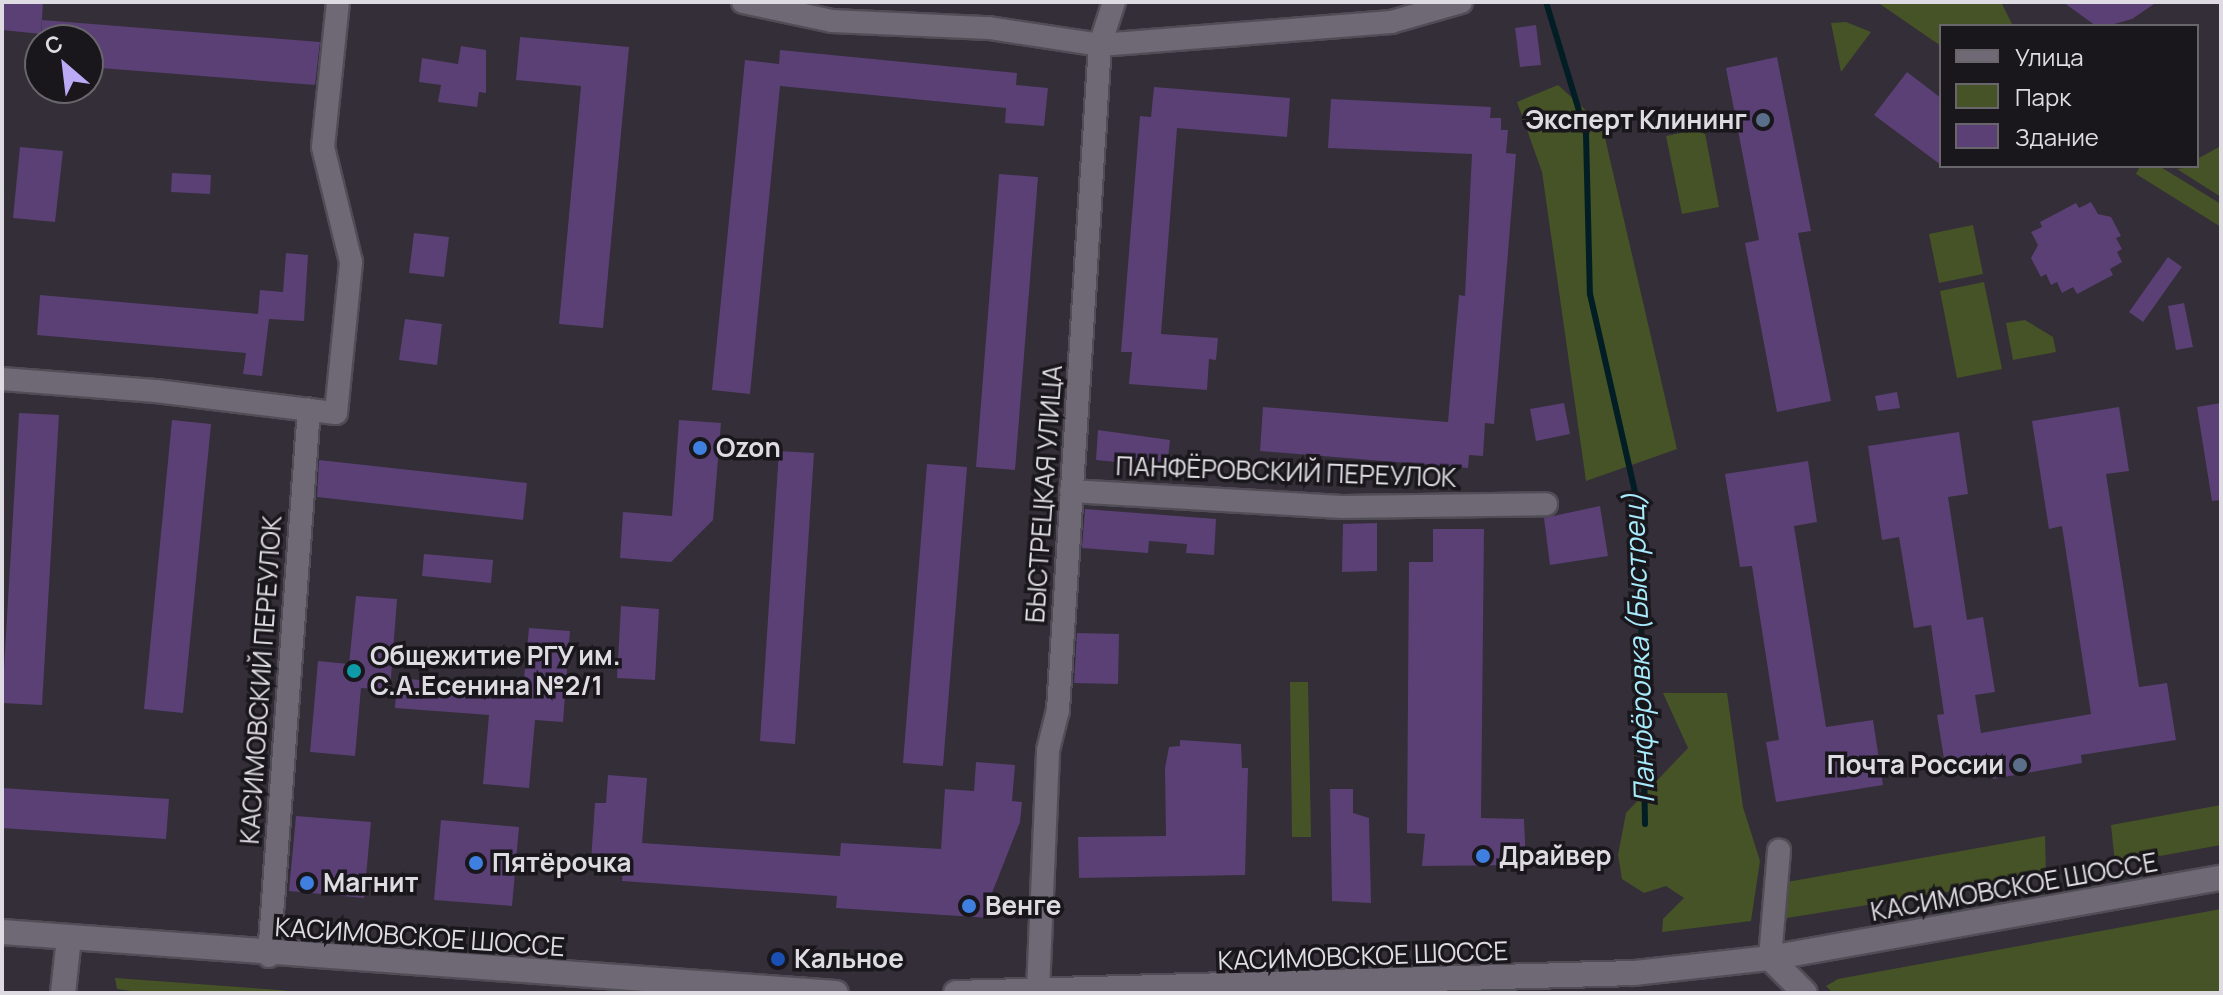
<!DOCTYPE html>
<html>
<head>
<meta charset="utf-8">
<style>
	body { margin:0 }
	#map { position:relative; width:2223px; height:995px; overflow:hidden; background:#332e38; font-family:Manrope,sans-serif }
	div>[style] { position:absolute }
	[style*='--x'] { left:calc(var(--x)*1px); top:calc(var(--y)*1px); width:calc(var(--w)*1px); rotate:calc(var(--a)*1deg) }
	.green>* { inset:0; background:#465326 }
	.stream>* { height:6px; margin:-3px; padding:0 3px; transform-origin:3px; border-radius:3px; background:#021e24 }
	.building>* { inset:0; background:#5a4074 }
	.roads { filter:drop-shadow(2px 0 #514d56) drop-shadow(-2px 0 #514d56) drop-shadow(0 2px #514d56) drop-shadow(0 -2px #514d56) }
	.street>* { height:22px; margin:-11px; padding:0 11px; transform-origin:11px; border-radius:11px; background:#6e6975 }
	.secondary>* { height:24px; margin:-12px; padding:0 12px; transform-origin:12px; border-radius:12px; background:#6e6975 }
	.dots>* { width:22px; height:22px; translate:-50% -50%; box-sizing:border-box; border:4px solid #19171c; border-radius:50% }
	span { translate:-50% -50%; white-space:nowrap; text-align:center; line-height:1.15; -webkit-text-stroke:7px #19171c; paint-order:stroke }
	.poi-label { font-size:26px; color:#dedbe2; font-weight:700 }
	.right { translate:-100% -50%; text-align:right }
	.left { translate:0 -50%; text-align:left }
	.street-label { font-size:26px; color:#dedbe2 }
	.water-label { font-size:28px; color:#a8ebfc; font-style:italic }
	.frame { position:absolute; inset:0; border:4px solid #dedbe2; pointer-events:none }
	.legend { position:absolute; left:1939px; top:24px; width:260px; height:144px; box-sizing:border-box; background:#19171c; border:2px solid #68656b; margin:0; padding:10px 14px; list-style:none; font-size:24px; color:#dedbe2 }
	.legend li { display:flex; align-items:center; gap:16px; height:40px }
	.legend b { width:40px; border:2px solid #68656b }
	.north { position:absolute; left:24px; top:24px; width:80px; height:80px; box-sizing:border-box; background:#19171c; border:2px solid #68656b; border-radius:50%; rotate:332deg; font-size:22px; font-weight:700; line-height:32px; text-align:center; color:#dedbe2 }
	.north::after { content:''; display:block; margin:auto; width:28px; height:36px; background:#bbaaf6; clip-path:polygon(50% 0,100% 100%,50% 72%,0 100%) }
</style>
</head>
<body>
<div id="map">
	<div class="green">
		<div style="clip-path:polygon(1877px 2px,2001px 2px,2013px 26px,1941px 26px,1941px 46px)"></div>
		<div style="clip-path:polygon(1846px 22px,1871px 32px,1841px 72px,1831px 23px)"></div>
		<div style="clip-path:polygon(1558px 85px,1602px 125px,1677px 449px,1586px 481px,1542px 172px,1517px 102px)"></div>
		<div style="clip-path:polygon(1704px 128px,1719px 207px,1682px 214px,1666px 136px)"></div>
		<div style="clip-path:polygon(2221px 146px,2221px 197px,2177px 169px,2197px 166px,2197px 159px)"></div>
		<div style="clip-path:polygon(2140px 166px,2159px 166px,2221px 204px,2221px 227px,2136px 174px)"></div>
		<div style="clip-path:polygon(1973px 225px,1983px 274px,1939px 283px,1929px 234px)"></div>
		<div style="clip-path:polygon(1984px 282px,2002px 369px,1957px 378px,1940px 291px)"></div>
		<div style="clip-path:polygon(2025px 320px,2053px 337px,2056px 352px,2013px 360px,2006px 323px)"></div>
		<div style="clip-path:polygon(1290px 682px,1308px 682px,1311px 837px,1292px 837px)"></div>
		<div style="clip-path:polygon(1663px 693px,1727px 693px,1743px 807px,1760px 861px,1751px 921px,1662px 932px,1663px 919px,1684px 898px,1666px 886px,1644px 893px,1622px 879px,1618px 855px,1626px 813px,1688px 748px)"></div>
		<div style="clip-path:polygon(2221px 805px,2221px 845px,2115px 864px,2111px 825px)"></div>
		<div style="clip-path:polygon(2045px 836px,2046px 876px,1781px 919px,1787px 882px)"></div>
		<div style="clip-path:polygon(2221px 909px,2221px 993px,1833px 993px,1826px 986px,1838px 979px)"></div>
		<div style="clip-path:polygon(115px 978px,279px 990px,310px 993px,147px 993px,117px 989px)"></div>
	</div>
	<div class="stream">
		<div style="--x:1546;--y:2;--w:138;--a:73.1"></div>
		<div style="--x:1586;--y:134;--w:160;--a:88.6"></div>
		<div style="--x:1590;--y:294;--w:221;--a:77.2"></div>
		<div style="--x:1639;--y:510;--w:314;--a:88.9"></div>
	</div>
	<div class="building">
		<div style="clip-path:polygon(2px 2px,43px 2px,41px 34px,2px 30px)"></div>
		<div style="clip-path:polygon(2063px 2px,2157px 2px,2132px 19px,2107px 26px,2096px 26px)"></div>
		<div style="clip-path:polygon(42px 20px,320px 42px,315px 85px,88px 67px,88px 40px,41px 40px)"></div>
		<div style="clip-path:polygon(1536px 25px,1541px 65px,1520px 67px,1515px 28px)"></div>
		<div style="clip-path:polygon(520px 37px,629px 47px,603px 328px,559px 324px,581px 86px,516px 80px)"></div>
		<div style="clip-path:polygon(461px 46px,486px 50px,486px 93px,479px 92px,477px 107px,438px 102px,441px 85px,419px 82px,422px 58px,458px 64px)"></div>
		<div style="clip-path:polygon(780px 50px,1017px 73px,1016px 85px,1048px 88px,1044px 126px,1005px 123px,1006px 108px,780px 86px,750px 394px,712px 390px,745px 60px,779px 64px)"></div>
		<div style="clip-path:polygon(1777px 57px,1811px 231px,1798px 233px,1831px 401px,1777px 412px,1745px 243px,1759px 240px,1726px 68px)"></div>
		<div style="clip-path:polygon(1907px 72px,1941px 98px,1941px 165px,1874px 115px)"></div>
		<div style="clip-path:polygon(1154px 87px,1290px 98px,1287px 137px,1177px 128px,1161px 334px,1218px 338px,1216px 360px,1209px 359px,1207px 390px,1129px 384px,1132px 352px,1121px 352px,1140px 116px,1151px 117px)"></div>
		<div style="clip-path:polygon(1331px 99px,1491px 107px,1490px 118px,1501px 118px,1501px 130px,1508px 130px,1506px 153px,1516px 154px,1494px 424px,1485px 423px,1483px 456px,1469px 455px,1468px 468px,1260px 451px,1263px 407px,1448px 422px,1459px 295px,1465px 296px,1472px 154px,1328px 148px)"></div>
		<div style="clip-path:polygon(20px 147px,63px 151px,55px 222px,13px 218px)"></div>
		<div style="clip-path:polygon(172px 173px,211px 175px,210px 194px,171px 192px)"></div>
		<div style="clip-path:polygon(999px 174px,1038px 177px,1015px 470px,976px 467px)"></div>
		<div style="clip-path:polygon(2091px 202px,2098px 214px,2111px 217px,2121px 236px,2116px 238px,2122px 249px,2117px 252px,2122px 262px,2110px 269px,2113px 275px,2077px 294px,2073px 287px,2062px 293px,2057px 282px,2051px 285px,2046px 274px,2041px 277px,2031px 258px,2038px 245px,2031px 232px,2042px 227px,2040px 222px,2076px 203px,2079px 208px)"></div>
		<div style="clip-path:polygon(414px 233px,449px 237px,444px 277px,409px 273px)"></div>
		<div style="clip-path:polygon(286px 253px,308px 255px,304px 321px,269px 319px,262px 376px,243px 374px,246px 353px,37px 335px,40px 295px,258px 314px,260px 290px,283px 292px)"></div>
		<div style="clip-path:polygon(2168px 257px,2182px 267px,2143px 322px,2129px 312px)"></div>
		<div style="clip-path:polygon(2184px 303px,2193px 347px,2176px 350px,2168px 306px)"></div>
		<div style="clip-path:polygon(405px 319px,442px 324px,437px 365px,399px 360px)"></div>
		<div style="clip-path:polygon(1897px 392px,1900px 408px,1878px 411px,1875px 396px)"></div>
		<div style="clip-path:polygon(1564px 403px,1570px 434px,1536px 441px,1530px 409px)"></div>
		<div style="clip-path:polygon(2221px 403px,2221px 500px,2212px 501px,2197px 407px)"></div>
		<div style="clip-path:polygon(2119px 407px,2129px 471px,2106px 474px,2139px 687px,2167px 683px,2176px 740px,2081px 755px,2082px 763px,1993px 779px,1989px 758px,1945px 765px,1937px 715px,1944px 714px,1931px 625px,1914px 628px,1899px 537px,1882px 540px,1868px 446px,1959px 432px,1968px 494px,1948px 497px,1967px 620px,1983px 617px,1995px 692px,1975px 695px,1981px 733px,2091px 714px,2062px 526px,2049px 529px,2032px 421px)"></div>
		<div style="clip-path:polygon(19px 413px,59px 415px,42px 705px,2px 703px)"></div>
		<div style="clip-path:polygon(172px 420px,211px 424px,183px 713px,144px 709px)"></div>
		<div style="clip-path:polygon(679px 420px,721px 423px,713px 520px,671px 562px,620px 558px,623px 512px,672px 516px)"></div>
		<div style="clip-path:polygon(1098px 430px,1170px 440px,1167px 467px,1096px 460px)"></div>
		<div style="clip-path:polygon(779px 451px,814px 453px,795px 744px,760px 741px)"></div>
		<div style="clip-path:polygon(319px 460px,527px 483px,523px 520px,317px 497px)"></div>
		<div style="clip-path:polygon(1808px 461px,1817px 522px,1794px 526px,1826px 727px,1873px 720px,1883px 785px,1776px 802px,1766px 742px,1779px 740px,1752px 566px,1740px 567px,1725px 474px)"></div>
		<div style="clip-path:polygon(927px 464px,967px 467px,943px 766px,903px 763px)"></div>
		<div style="clip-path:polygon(1600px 506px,1608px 556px,1550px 565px,1544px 518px)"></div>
		<div style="clip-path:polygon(1085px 509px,1216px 519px,1214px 555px,1186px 553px,1187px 544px,1149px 541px,1148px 553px,1082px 548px)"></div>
		<div style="clip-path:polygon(1377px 523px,1377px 571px,1342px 572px,1343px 524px)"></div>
		<div style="clip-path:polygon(1433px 529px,1484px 529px,1481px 818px,1524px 819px,1526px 865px,1422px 866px,1425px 834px,1407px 833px,1409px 562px,1433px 562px)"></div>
		<div style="clip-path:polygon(424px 554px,493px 560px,491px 583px,422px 576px)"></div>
		<div style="clip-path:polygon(356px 596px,397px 599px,390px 690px,361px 688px,355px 756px,310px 752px,318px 661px,349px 664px)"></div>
		<div style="clip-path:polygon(621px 606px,659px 609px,655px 680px,617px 678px)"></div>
		<div style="clip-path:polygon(529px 628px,570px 631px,563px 722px,535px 720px,529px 788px,483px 784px,489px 715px,395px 708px,397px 678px,523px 689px)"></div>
		<div style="clip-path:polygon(1077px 633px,1119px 634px,1118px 684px,1074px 683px)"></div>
		<div style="clip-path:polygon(1180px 740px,1241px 744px,1242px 768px,1248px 768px,1245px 875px,1079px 878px,1078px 837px,1166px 836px,1165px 768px,1169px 747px,1180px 746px)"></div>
		<div style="clip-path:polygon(976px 762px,1015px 765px,1012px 801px,1022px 802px,1020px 822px,992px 893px,990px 918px,836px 908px,837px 896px,622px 881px,623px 863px,591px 861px,595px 803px,606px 803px,608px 775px,647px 778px,642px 843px,840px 856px,841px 843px,941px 849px,945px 789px,974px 791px)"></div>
		<div style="clip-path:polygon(2px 788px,169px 799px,166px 839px,2px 828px)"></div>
		<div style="clip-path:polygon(1330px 789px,1353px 789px,1353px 813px,1369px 818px,1371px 903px,1332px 901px)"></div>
		<div style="clip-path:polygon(296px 816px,371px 822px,364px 898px,289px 891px)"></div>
		<div style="clip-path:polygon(441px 820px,519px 827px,512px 906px,434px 900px)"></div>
	</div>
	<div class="roads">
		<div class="street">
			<div style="--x:743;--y:2;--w:91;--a:12.1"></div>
			<div style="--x:832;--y:21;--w:157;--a:2.6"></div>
			<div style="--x:989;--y:28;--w:112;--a:8.7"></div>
			<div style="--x:1100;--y:45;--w:292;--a:-4.5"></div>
			<div style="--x:1391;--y:22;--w:73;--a:-15.9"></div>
			<div style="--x:2;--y:379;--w:154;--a:4.5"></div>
			<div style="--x:156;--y:391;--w:181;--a:7"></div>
			<div style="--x:336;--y:413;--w:152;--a:-84.3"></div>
			<div style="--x:351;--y:262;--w:118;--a:-103.7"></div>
			<div style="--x:323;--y:147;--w:146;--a:-84.1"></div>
			<div style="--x:1071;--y:491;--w:271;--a:3.4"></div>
			<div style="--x:1342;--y:507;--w:204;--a:-0.8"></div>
			<div style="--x:269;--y:956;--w:548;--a:-85.82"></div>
			<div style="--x:1770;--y:958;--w:108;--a:-85.2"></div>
			<div style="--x:1038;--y:991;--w:241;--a:-87.6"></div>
			<div style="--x:1048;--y:750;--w:41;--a:-76"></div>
			<div style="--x:1058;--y:710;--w:666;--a:-86.39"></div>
			<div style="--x:1100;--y:45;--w:45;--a:-72"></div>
		</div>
		<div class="secondary">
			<div style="--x:2;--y:932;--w:836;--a:4.18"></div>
			<div style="--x:1770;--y:958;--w:49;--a:45"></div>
			<div style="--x:63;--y:993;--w:55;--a:-83.8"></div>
			<div style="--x:956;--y:993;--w:678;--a:-1.69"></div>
			<div style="--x:1634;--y:973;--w:137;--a:-6.3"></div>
			<div style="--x:1770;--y:958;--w:458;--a:-10.1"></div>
		</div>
	</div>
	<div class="dots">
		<div style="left:1763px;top:120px;background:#5c6f8a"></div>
		<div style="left:700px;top:448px;background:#3f7fe0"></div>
		<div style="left:354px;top:671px;background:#0f9aa8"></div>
		<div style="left:2020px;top:765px;background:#5c6f8a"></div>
		<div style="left:1483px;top:856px;background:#3f7fe0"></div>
		<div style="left:476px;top:863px;background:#3f7fe0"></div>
		<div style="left:307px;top:883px;background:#3f7fe0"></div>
		<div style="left:969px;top:906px;background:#3f7fe0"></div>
		<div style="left:778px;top:959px;background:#1a4fb4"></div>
	</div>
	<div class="poi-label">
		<span class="right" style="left:1747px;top:120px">Эксперт Клининг</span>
		<span class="left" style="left:716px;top:448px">Ozon</span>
		<span class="left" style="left:370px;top:671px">Общежитие РГУ им.<br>С.А.Есенина №2/1</span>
		<span class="right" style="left:2004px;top:765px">Почта России</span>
		<span class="left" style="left:1499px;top:856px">Драйвер</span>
		<span class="left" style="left:492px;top:863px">Пятёрочка</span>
		<span class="left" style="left:323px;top:883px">Магнит</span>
		<span class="left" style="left:985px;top:906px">Венге</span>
		<span class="left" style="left:794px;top:959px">Кальное</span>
	</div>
	<div class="street-label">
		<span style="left:1286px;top:472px;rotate:2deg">ПАНФЁРОВСКИЙ ПЕРЕУЛОК</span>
		<span style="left:1044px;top:494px;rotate:-86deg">БЫСТРЕЦКАЯ УЛИЦА</span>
		<span style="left:261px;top:680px;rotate:-86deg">КАСИМОВСКИЙ ПЕРЕУЛОК</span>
		<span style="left:2014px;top:887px;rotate:-10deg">КАСИМОВСКОЕ ШОССЕ</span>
		<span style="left:420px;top:937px;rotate:4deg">КАСИМОВСКОЕ ШОССЕ</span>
		<span style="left:1363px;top:956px;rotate:-2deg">КАСИМОВСКОЕ ШОССЕ</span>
	</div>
	<div class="water-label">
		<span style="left:1638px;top:648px;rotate:-92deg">Панфёровка (Быстрец)</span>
	</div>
	<div class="frame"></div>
	<ul class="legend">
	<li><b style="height:10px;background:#6e6975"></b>Улица</li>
	<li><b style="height:22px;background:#465326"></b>Парк</li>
	<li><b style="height:22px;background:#5a4074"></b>Здание</li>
	</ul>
	<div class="north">С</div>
</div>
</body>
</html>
